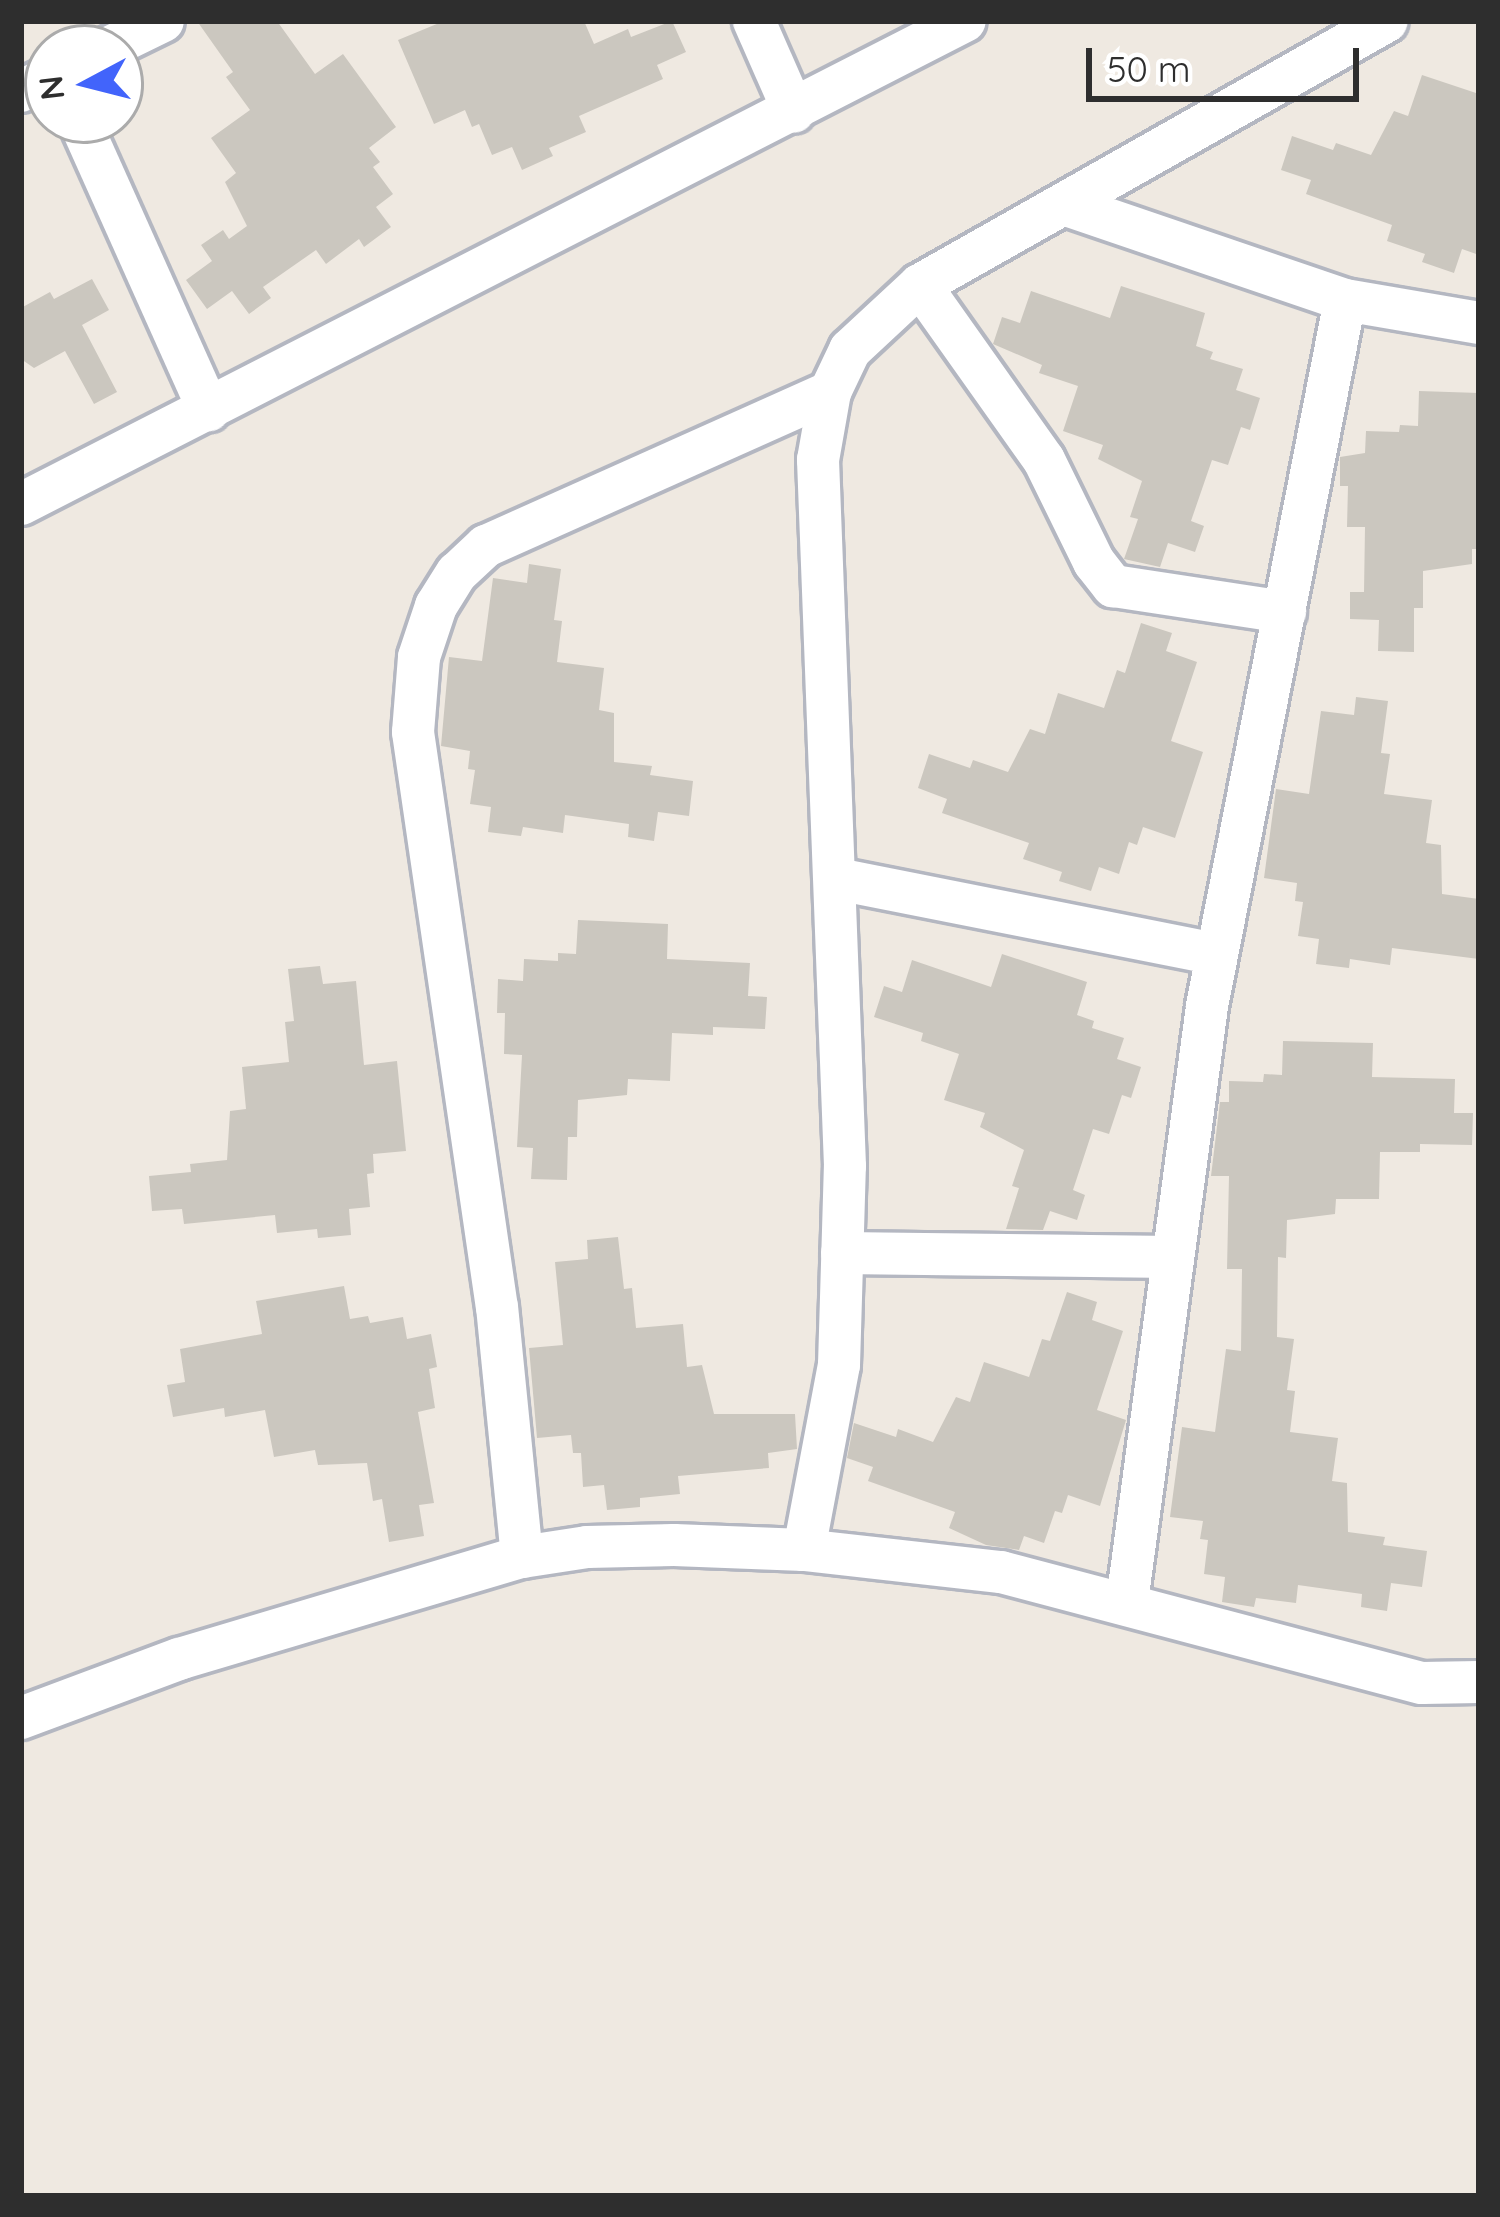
<!DOCTYPE html>
<html>
<head>
<meta charset="utf-8">
<style>
	body { margin:0 }
	#map { position:relative; width:1500px; height:2217px; overflow:hidden; background:#efe9e1; font-family:Quicksand,sans-serif }
	div>[style] { position:absolute }
	[style*='--x'] { left:calc(var(--x)*1px); top:calc(var(--y)*1px); width:calc(var(--w)*1px); rotate:calc(var(--a)*1deg) }
	.building>* { inset:0; background:#cbc7bf }
	.roads { filter:drop-shadow(3px 0 #b4b7c1) drop-shadow(-3px 0 #b4b7c1) drop-shadow(0 3px #b4b7c1) drop-shadow(0 -3px #b4b7c1) }
	.minor>* { height:42px; margin:-21px; padding:0 21px; transform-origin:21px; border-radius:21px; background:#fff }
	span { translate:-50% -50%; white-space:nowrap; text-align:center; line-height:1.15; -webkit-text-stroke:9px #fff; paint-order:stroke }
	.frame { position:absolute; inset:0; border:24px solid #2e2e2e; pointer-events:none }
	.north { position:absolute; left:24px; top:24px; width:120px; height:120px; box-sizing:border-box; background:#fff; border:3px solid #ababab; border-radius:50%; rotate:263deg; font-size:33px; font-weight:700; line-height:48px; text-align:center; color:#2e2e2e }
	.north::after { content:''; display:block; margin:auto; width:42px; height:54px; background:#4264fb; clip-path:polygon(50% 0,100% 100%,50% 72%,0 100%) }
	.scale { position:absolute; left:1086px; top:48px; width:273px; height:54px; box-sizing:border-box; border:6px solid #2e2e2e; border-top:0; padding-left:15px; font-size:36px; line-height:42px; white-space:nowrap; color:#2e2e2e; -webkit-text-stroke:9px #fff; paint-order:stroke }
</style>
</head>
<body>
<div id="map">
	<div class="building">
		<div style="clip-path:polygon(197px 21px,277px 21px,315px 74px,343px 54px,396px 127px,369px 148px,380px 162px,373px 167px,393px 194px,376px 207px,391px 227px,364px 247px,359px 239px,326px 264px,316px 250px,263px 287px,271px 298px,249px 314px,232px 291px,207px 309px,186px 280px,212px 261px,201px 245px,223px 230px,229px 239px,247px 226px,225px 182px,236px 173px,211px 138px,250px 110px,226px 77px,233px 72px)"></div>
		<div style="clip-path:polygon(444px 21px,584px 21px,594px 44px,628px 29px,631px 37px,672px 21px,686px 52px,657px 65px,663px 79px,579px 116px,586px 132px,549px 148px,553px 156px,522px 170px,512px 147px,492px 155px,479px 124px,472px 127px,465px 110px,434px 124px,398px 40px)"></div>
		<div style="clip-path:polygon(1422px 75px,1479px 94px,1479px 255px,1462px 249px,1454px 273px,1422px 262px,1425px 254px,1387px 241px,1392px 225px,1306px 194px,1311px 180px,1281px 170px,1292px 136px,1333px 150px,1336px 143px,1371px 155px,1394px 111px,1408px 116px)"></div>
		<div style="clip-path:polygon(92px 279px,109px 310px,82px 325px,117px 392px,94px 404px,65px 351px,34px 368px,21px 359px,21px 308px,50px 292px,54px 299px)"></div>
		<div style="clip-path:polygon(1121px 286px,1205px 313px,1196px 346px,1213px 352px,1210px 359px,1243px 369px,1236px 390px,1260px 398px,1250px 430px,1241px 427px,1228px 465px,1212px 460px,1191px 521px,1204px 526px,1195px 552px,1168px 543px,1160px 567px,1124px 559px,1138px 519px,1130px 517px,1142px 481px,1098px 459px,1103px 445px,1063px 431px,1078px 386px,1039px 373px,1042px 365px,993px 344px,1002px 317px,1020px 323px,1031px 291px,1110px 318px)"></div>
		<div style="clip-path:polygon(1419px 391px,1479px 393px,1479px 549px,1472px 549px,1472px 564px,1423px 571px,1423px 608px,1414px 608px,1414px 652px,1378px 651px,1379px 620px,1350px 619px,1350px 592px,1364px 592px,1365px 527px,1347px 527px,1348px 486px,1340px 486px,1340px 457px,1365px 453px,1366px 431px,1399px 432px,1400px 425px,1418px 426px)"></div>
		<div style="clip-path:polygon(529px 564px,561px 569px,554px 620px,562px 621px,557px 662px,604px 668px,599px 710px,614px 713px,614px 762px,652px 766px,650px 775px,693px 781px,689px 816px,658px 812px,654px 841px,628px 837px,629px 824px,565px 815px,563px 833px,523px 827px,521px 836px,488px 832px,491px 807px,470px 804px,475px 770px,468px 769px,470px 751px,441px 746px,449px 657px,482px 661px,493px 578px,527px 583px)"></div>
		<div style="clip-path:polygon(1141px 623px,1172px 633px,1166px 651px,1197px 662px,1171px 741px,1203px 752px,1175px 838px,1143px 827px,1137px 845px,1129px 842px,1119px 874px,1099px 867px,1091px 891px,1059px 881px,1062px 872px,1023px 859px,1029px 843px,942px 813px,947px 799px,918px 788px,929px 754px,970px 768px,973px 760px,1008px 772px,1030px 729px,1045px 734px,1058px 693px,1104px 708px,1117px 670px,1125px 673px)"></div>
		<div style="clip-path:polygon(1356px 697px,1388px 701px,1381px 753px,1390px 754px,1384px 794px,1432px 800px,1426px 843px,1441px 845px,1442px 894px,1479px 899px,1479px 959px,1392px 948px,1390px 965px,1350px 959px,1349px 968px,1316px 964px,1319px 939px,1298px 936px,1303px 902px,1295px 901px,1297px 883px,1264px 878px,1276px 789px,1309px 794px,1321px 711px,1354px 715px)"></div>
		<div style="clip-path:polygon(578px 920px,668px 924px,667px 959px,750px 963px,748px 996px,767px 997px,765px 1029px,713px 1027px,713px 1035px,672px 1033px,670px 1081px,628px 1079px,627px 1095px,578px 1100px,577px 1137px,568px 1137px,567px 1180px,531px 1179px,533px 1148px,517px 1147px,522px 1055px,504px 1054px,505px 1013px,497px 1013px,498px 979px,523px 981px,524px 959px,558px 961px,558px 953px,576px 954px)"></div>
		<div style="clip-path:polygon(1002px 954px,1087px 982px,1077px 1015px,1094px 1021px,1092px 1028px,1124px 1038px,1117px 1059px,1141px 1067px,1131px 1098px,1122px 1095px,1109px 1134px,1093px 1129px,1073px 1190px,1085px 1195px,1077px 1220px,1050px 1211px,1043px 1230px,1006px 1229px,1019px 1188px,1012px 1186px,1024px 1150px,980px 1127px,985px 1113px,944px 1100px,959px 1054px,921px 1041px,923px 1033px,874px 1017px,884px 986px,902px 992px,912px 960px,991px 987px)"></div>
		<div style="clip-path:polygon(320px 966px,323px 984px,356px 981px,364px 1065px,397px 1061px,406px 1151px,373px 1154px,374px 1173px,367px 1174px,370px 1207px,349px 1209px,351px 1235px,318px 1238px,317px 1229px,277px 1233px,275px 1215px,184px 1224px,182px 1209px,152px 1211px,149px 1176px,191px 1172px,190px 1164px,227px 1160px,230px 1111px,246px 1109px,242px 1067px,289px 1062px,285px 1022px,294px 1021px,288px 969px)"></div>
		<div style="clip-path:polygon(1283px 1041px,1373px 1043px,1372px 1077px,1455px 1079px,1454px 1113px,1473px 1113px,1472px 1145px,1420px 1144px,1420px 1152px,1380px 1152px,1379px 1199px,1336px 1199px,1335px 1214px,1287px 1220px,1286px 1258px,1278px 1257px,1277px 1337px,1294px 1339px,1287px 1390px,1295px 1391px,1290px 1432px,1338px 1438px,1332px 1481px,1347px 1483px,1348px 1532px,1385px 1537px,1383px 1545px,1427px 1551px,1422px 1587px,1391px 1583px,1387px 1611px,1361px 1607px,1362px 1594px,1298px 1585px,1296px 1603px,1256px 1598px,1254px 1607px,1222px 1602px,1225px 1577px,1204px 1574px,1208px 1540px,1200px 1539px,1203px 1521px,1170px 1517px,1182px 1427px,1215px 1432px,1226px 1349px,1241px 1351px,1242px 1269px,1227px 1269px,1229px 1176px,1211px 1176px,1220px 1102px,1229px 1102px,1229px 1081px,1263px 1082px,1264px 1074px,1282px 1075px)"></div>
		<div style="clip-path:polygon(618px 1237px,624px 1289px,632px 1288px,636px 1328px,683px 1324px,687px 1367px,702px 1365px,714px 1414px,795px 1414px,797px 1449px,768px 1453px,769px 1468px,678px 1476px,680px 1494px,640px 1498px,640px 1507px,607px 1510px,604px 1485px,583px 1487px,581px 1453px,573px 1453px,571px 1435px,537px 1438px,529px 1348px,563px 1345px,555px 1262px,588px 1259px,587px 1240px)"></div>
		<div style="clip-path:polygon(344px 1286px,350px 1319px,368px 1316px,370px 1323px,403px 1317px,407px 1339px,431px 1334px,437px 1367px,429px 1369px,435px 1408px,418px 1412px,434px 1503px,419px 1505px,424px 1536px,389px 1542px,382px 1499px,373px 1501px,367px 1463px,318px 1465px,315px 1450px,274px 1457px,265px 1410px,225px 1417px,224px 1408px,173px 1417px,167px 1385px,185px 1382px,180px 1349px,262px 1334px,256px 1301px)"></div>
		<div style="clip-path:polygon(1067px 1292px,1097px 1302px,1092px 1320px,1123px 1331px,1097px 1410px,1126px 1420px,1100px 1506px,1068px 1495px,1062px 1513px,1055px 1511px,1044px 1543px,1024px 1536px,1019px 1550px,986px 1545px,949px 1528px,955px 1512px,868px 1481px,873px 1467px,847px 1458px,854px 1423px,896px 1437px,898px 1429px,933px 1442px,956px 1397px,970px 1402px,984px 1362px,1029px 1377px,1042px 1339px,1050px 1341px)"></div>
	</div>
	<div class="roads">
		<div class="minor">
			<div style="--x:754;--y:21;--w:99;--a:66.3"></div>
			<div style="--x:108;--y:48;--w:61;--a:-26.1"></div>
			<div style="--x:21;--y:91;--w:30;--a:-26"></div>
			<div style="--x:79;--y:120;--w:318;--a:65.9"></div>
			<div style="--x:1066;--y:205;--w:295;--a:18.8"></div>
			<div style="--x:1345;--y:300;--w:136;--a:9.7"></div>
			<div style="--x:920;--y:285;--w:214;--a:54.7"></div>
			<div style="--x:1044;--y:460;--w:114;--a:63.9"></div>
			<div style="--x:1094;--y:562;--w:31;--a:52"></div>
			<div style="--x:1113;--y:586;--w:174;--a:8.6"></div>
			<div style="--x:21;--y:504;--w:1060;--a:-27.1"></div>
			<div style="--x:837;--y:879;--w:387;--a:11.2"></div>
			<div style="--x:842;--y:1253;--w:331;--a:0.7"></div>
			<div style="--x:804;--y:1550;--w:188;--a:-79.3"></div>
			<div style="--x:839;--y:1365;--w:199;--a:-88.3"></div>
			<div style="--x:845;--y:1166;--w:707;--a:-92.19"></div>
			<div style="--x:818;--y:460;--w:69;--a:-80"></div>
			<div style="--x:830;--y:392;--w:47;--a:-64.5"></div>
			<div style="--x:850;--y:350;--w:96;--a:-42.9"></div>
			<div style="--x:920;--y:285;--w:536;--a:-29.48"></div>
			<div style="--x:522;--y:1557;--w:250;--a:-95.7"></div>
			<div style="--x:497;--y:1308;--w:582;--a:-98.3"></div>
			<div style="--x:413;--y:732;--w:75;--a:-85.4"></div>
			<div style="--x:419;--y:657;--w:54;--a:-71.6"></div>
			<div style="--x:436;--y:606;--w:39;--a:-58"></div>
			<div style="--x:457;--y:573;--w:40;--a:-43"></div>
			<div style="--x:486;--y:546;--w:377;--a:-24.1"></div>
			<div style="--x:1127;--y:1602;--w:601;--a:-82.35"></div>
			<div style="--x:1207;--y:1006;--w:719;--a:-78.94"></div>
			<div style="--x:21;--y:1718;--w:169;--a:-20.5"></div>
			<div style="--x:179;--y:1659;--w:358;--a:-16.6"></div>
			<div style="--x:522;--y:1557;--w:66;--a:-8.7"></div>
			<div style="--x:587;--y:1547;--w:87;--a:-1.3"></div>
			<div style="--x:674;--y:1545;--w:130;--a:2.2"></div>
			<div style="--x:804;--y:1550;--w:198;--a:6.4"></div>
			<div style="--x:1001;--y:1572;--w:435;--a:14.8"></div>
			<div style="--x:1422;--y:1683;--w:57;--a:-1"></div>
		</div>
	</div>
	<div class="frame"></div>
	<div class="north">N</div>
	<div class="scale">50 m</div>
</div>
</body>
</html>
